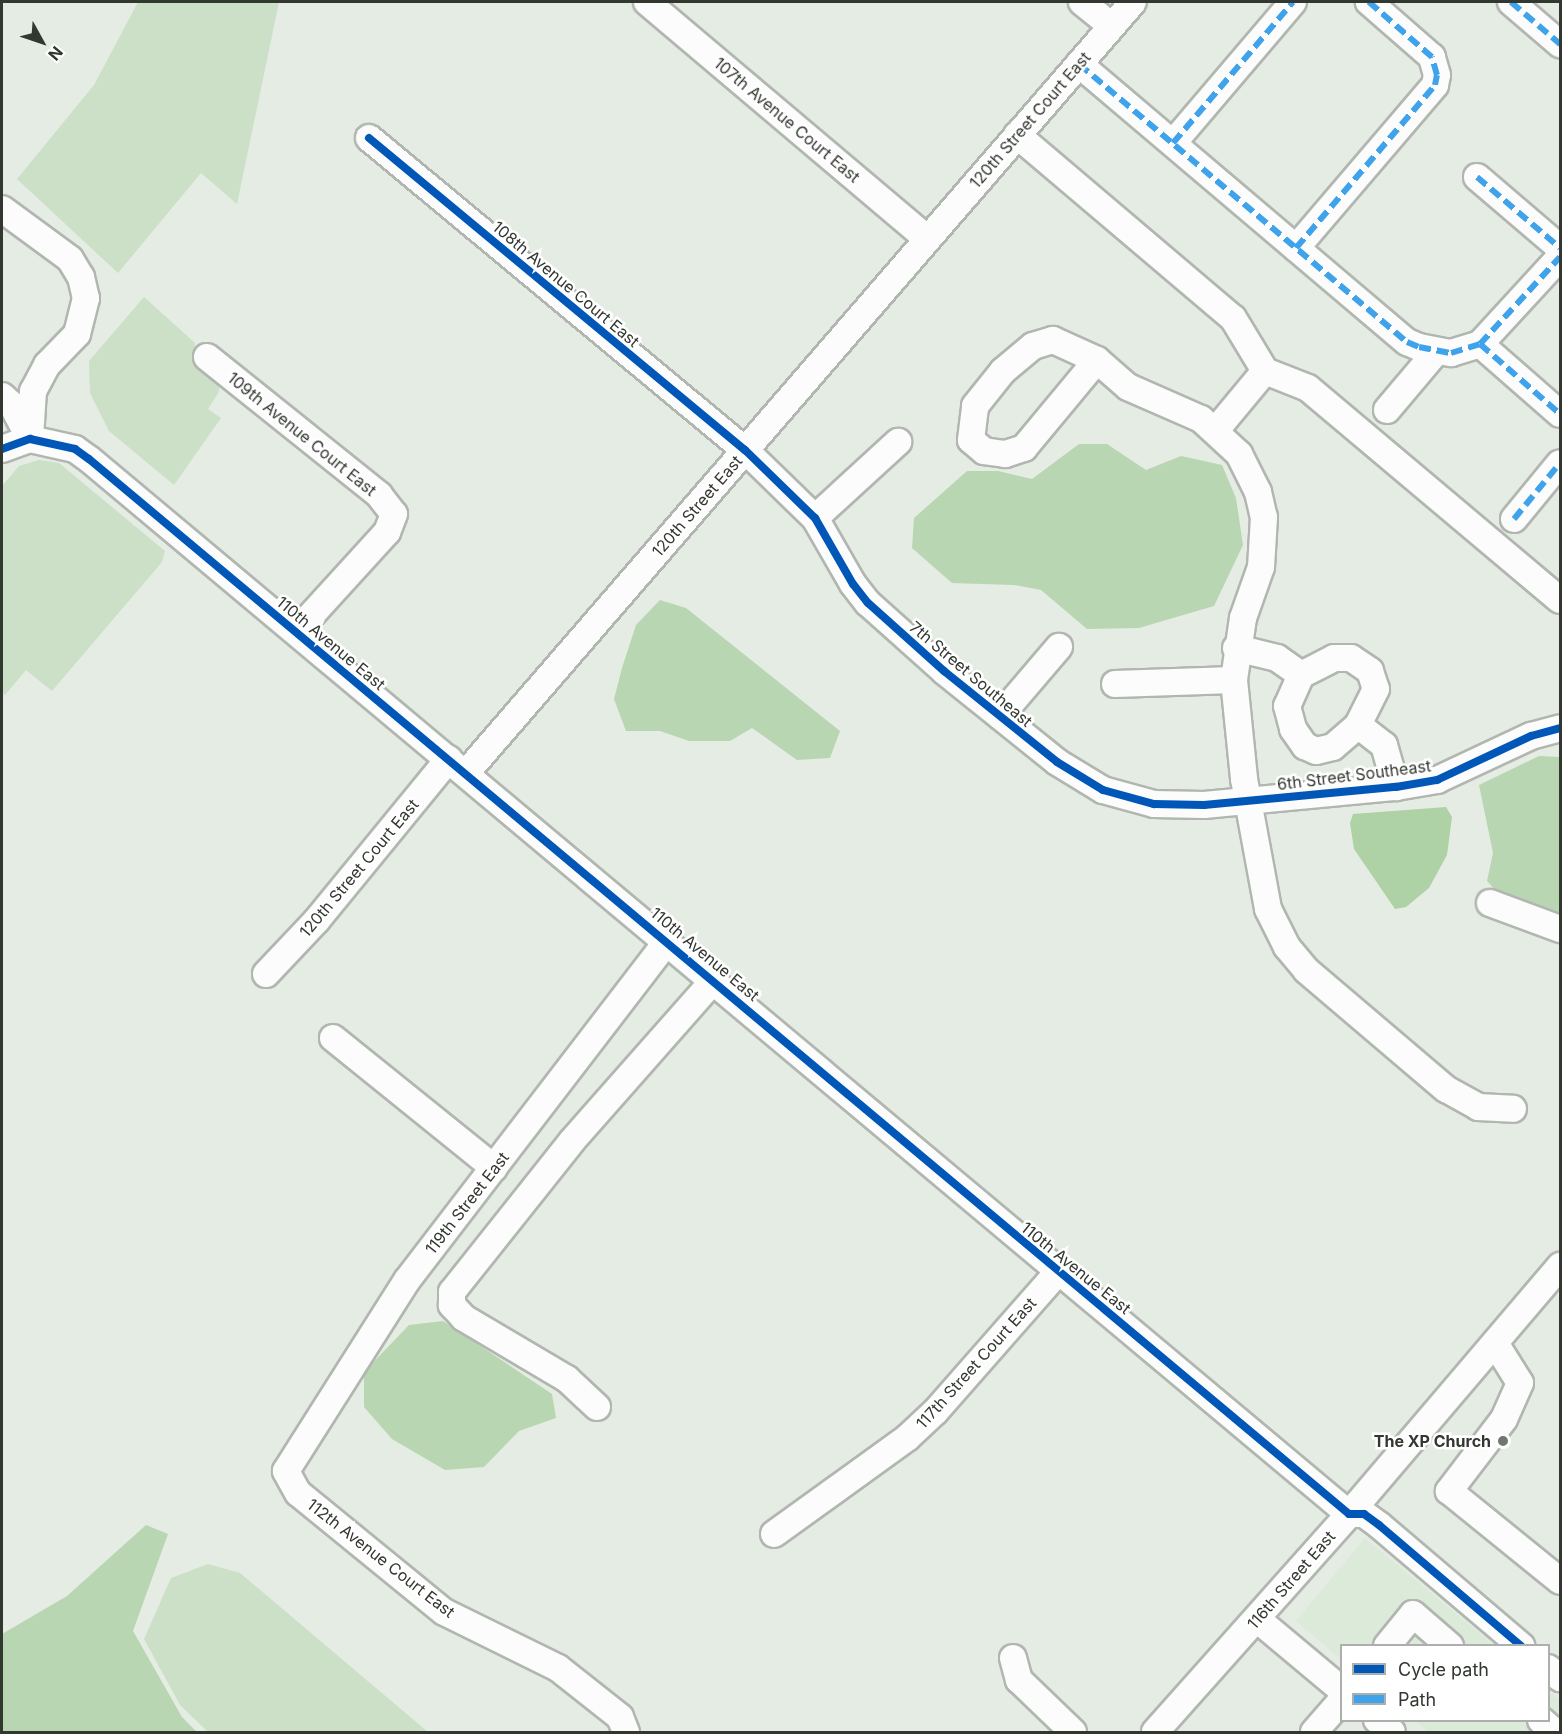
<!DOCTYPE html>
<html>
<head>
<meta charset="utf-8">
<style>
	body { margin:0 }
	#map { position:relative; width:1562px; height:1734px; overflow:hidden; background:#e5ece3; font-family:Inter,sans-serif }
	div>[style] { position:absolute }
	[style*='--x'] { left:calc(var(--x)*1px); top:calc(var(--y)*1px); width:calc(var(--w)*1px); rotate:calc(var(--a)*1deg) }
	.built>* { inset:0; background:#dcead9 }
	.green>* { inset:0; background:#cbe0c6 }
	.forest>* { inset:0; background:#b9d6b2 }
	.water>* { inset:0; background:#aed1a5 }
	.roads { filter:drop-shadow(2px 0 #b1b7b0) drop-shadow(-2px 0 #b1b7b0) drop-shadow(0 2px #b1b7b0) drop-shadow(0 -2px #b1b7b0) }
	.minor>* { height:26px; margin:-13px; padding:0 13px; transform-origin:13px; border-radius:13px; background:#fbfcfb }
	.quiet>* { height:6px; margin-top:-3px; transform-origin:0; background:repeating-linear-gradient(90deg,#3ea3eb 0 12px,transparent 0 18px) }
	.cycleway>* { height:8px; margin:-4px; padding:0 4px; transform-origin:4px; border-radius:4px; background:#0057b8 }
	.dots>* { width:16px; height:16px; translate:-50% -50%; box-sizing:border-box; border:3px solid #fff; border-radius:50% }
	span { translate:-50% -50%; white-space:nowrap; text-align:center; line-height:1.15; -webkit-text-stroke:5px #fff; paint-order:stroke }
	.street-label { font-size:16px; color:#323730 }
	.poi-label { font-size:16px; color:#323730; font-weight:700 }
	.right { translate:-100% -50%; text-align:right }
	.frame { position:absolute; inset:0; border:3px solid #323730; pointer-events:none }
	.legend { position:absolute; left:1340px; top:1644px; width:210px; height:78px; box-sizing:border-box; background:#fff; border:2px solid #adafac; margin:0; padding:8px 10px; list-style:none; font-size:18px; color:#323730 }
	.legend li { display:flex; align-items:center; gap:12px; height:30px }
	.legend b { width:30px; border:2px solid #adafac }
	.north { position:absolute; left:12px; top:12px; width:60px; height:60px; -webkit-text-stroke:4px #fff; paint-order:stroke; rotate:130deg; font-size:16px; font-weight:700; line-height:24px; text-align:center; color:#323730 }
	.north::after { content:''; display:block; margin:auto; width:21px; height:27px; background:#323730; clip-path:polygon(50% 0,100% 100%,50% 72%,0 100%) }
</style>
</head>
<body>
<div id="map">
	<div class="built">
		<div style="clip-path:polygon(1365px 1538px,1494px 1645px,1342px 1646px,1341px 1659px,1296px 1621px)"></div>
		<div style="clip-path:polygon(1549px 1691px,1560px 1701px,1560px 1732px,1429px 1732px,1415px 1721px,1548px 1720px)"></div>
	</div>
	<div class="green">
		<div style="clip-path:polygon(138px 2px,279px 2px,237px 204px,201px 173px,118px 273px,17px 179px,94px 85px)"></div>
		<div style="clip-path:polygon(144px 297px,195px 343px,194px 351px,212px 365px,219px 378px,219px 392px,208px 409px,221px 418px,174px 485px,109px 431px,90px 393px,89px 361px)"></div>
		<div style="clip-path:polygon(39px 460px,59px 463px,165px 551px,162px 562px,52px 691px,26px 670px,5px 695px,2px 692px,2px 486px,19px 466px)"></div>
		<div style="clip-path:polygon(208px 1564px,240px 1573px,428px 1732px,208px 1732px,180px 1705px,144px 1639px,171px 1578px)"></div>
	</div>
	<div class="forest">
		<div style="clip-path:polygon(1079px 444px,1107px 444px,1146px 470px,1181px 456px,1222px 465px,1236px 498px,1243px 545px,1214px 606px,1139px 628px,1087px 629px,1041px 590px,1014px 585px,952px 583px,912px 548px,914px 518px,967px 471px,998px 471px,1032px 479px)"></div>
		<div style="clip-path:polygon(660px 600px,686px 608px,840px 731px,830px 758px,797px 760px,752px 728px,730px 741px,689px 741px,660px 731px,626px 731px,614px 699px,622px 668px,636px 625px)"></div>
		<div style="clip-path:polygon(1539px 756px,1560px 757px,1560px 915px,1499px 894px,1487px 881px,1493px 853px,1479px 785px)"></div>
		<div style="clip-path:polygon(443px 1321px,552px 1394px,556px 1418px,519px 1431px,484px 1467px,445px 1470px,392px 1439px,364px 1407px,364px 1372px,409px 1325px)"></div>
		<div style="clip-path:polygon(146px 1525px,168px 1534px,133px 1631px,182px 1717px,197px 1732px,2px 1732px,2px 1634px,67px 1596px)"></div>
	</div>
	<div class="water">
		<div style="clip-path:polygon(1446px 807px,1452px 817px,1447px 855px,1429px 888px,1406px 907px,1395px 909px,1354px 849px,1350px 823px,1353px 814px)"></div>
	</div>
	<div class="roads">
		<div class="minor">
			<div style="--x:647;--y:2;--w:367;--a:40.2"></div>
			<div style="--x:1082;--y:2;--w:38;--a:39"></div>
			<div style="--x:1511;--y:2;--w:65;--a:40.6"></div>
			<div style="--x:1079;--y:64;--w:430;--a:40.3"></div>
			<div style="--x:1407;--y:342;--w:13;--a:23"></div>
			<div style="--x:1419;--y:347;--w:33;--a:11"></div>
			<div style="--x:1451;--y:353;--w:30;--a:-17"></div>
			<div style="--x:1480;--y:344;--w:118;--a:-47.4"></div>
			<div style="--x:1017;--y:135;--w:283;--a:40.3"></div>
			<div style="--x:1233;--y:318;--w:62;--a:58.9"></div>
			<div style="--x:1265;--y:371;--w:46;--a:21.6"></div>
			<div style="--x:1308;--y:388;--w:329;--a:40.1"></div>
			<div style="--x:369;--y:138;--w:489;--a:39.7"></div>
			<div style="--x:745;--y:450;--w:98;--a:44.2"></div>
			<div style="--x:815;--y:518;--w:76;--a:60.1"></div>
			<div style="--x:853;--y:584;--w:24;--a:52"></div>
			<div style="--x:868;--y:603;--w:102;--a:41.8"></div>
			<div style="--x:944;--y:671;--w:145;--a:38.8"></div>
			<div style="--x:1057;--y:762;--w:54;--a:31.3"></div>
			<div style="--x:1103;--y:790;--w:53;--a:15.4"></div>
			<div style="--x:1154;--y:804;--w:50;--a:1.1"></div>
			<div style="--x:1204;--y:805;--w:193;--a:-5.4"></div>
			<div style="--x:1396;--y:787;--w:42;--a:-9.7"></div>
			<div style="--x:1437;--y:780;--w:104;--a:-25.1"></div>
			<div style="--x:1531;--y:736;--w:30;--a:-15"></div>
			<div style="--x:1173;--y:143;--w:185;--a:-49.6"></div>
			<div style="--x:1477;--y:177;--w:109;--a:40.5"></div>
			<div style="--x:2;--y:209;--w:84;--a:36.3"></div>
			<div style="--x:70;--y:259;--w:21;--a:59"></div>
			<div style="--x:81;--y:277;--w:22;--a:77"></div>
			<div style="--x:86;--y:298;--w:37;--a:104"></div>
			<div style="--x:77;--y:334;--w:43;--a:134.1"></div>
			<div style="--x:47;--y:365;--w:30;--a:118"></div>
			<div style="--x:33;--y:391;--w:48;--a:93.6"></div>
			<div style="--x:1296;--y:248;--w:214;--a:-49.5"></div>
			<div style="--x:1435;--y:85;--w:10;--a:-79"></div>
			<div style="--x:1437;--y:75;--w:19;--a:-106"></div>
			<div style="--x:1432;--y:57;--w:84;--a:-138.9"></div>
			<div style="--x:1480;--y:344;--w:106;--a:41.2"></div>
			<div style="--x:207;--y:357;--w:221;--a:38.7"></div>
			<div style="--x:379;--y:495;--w:24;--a:52"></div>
			<div style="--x:394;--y:514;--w:19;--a:111"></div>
			<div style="--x:387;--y:532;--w:135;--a:132.3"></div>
			<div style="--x:1097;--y:360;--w:114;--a:129.7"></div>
			<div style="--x:1024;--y:448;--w:20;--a:162"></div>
			<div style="--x:1005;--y:454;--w:21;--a:-172"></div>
			<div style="--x:984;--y:451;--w:17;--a:-140"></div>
			<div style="--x:971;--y:440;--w:34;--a:-83"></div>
			<div style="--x:975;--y:406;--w:45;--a:-51.3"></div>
			<div style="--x:1003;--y:371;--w:39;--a:-40"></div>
			<div style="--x:1033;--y:346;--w:21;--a:-17"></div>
			<div style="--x:1053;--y:340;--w:48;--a:24.4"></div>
			<div style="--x:1097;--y:360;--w:41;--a:41.1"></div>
			<div style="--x:1128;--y:387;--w:80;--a:23.7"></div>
			<div style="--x:1201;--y:419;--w:52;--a:42.6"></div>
			<div style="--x:1239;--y:454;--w:42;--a:63.4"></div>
			<div style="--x:1258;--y:492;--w:26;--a:77"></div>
			<div style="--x:1264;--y:517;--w:50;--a:93.4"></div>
			<div style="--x:1261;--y:567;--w:54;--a:109.4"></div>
			<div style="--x:1243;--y:618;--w:63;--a:98.3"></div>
			<div style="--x:1234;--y:680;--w:100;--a:84.2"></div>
			<div style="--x:1244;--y:779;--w:132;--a:79.5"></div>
			<div style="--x:1268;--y:909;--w:42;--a:63.4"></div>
			<div style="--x:1287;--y:947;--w:30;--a:50"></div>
			<div style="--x:1306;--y:970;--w:184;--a:40.4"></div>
			<div style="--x:1446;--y:1089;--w:37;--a:29"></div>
			<div style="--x:1478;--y:1107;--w:35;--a:3"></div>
			<div style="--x:2;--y:396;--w:13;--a:42"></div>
			<div style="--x:12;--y:405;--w:38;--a:62"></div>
			<div style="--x:1387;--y:410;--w:76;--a:-49.8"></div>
			<div style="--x:1216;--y:430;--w:77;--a:-50.3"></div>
			<div style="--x:2;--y:449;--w:30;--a:-20"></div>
			<div style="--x:30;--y:439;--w:46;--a:12.5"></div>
			<div style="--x:75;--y:449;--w:17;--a:36"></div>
			<div style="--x:89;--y:459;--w:1643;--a:39.94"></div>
			<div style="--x:1349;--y:1514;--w:15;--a:0"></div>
			<div style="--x:1364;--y:1514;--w:19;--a:36"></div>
			<div style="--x:1379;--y:1525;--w:187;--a:40.4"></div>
			<div style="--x:815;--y:518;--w:113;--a:-42.5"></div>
			<div style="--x:1514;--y:519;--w:72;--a:-50.6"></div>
			<div style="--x:1236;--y:648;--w:42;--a:13.7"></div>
			<div style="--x:1277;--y:658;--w:29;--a:35"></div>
			<div style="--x:1301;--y:675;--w:37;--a:-27"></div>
			<div style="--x:1334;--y:658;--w:17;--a:0"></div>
			<div style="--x:1351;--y:658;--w:23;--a:34"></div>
			<div style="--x:1370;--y:671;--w:19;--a:72"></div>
			<div style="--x:1376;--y:689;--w:40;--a:116.6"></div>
			<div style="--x:1358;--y:725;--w:33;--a:38"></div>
			<div style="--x:1384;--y:745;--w:44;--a:74.1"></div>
			<div style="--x:1301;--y:675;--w:34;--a:114"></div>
			<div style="--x:1287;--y:706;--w:24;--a:75"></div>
			<div style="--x:1293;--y:729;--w:21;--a:55"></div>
			<div style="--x:1305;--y:746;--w:12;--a:24"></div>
			<div style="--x:1316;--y:751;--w:17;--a:-13"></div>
			<div style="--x:1333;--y:747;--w:33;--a:-41"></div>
			<div style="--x:1115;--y:684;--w:119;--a:-1.9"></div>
			<div style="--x:1000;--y:716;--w:91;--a:-49.5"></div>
			<div style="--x:466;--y:773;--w:1019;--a:-49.14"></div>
			<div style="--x:1490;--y:903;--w:75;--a:20.4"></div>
			<div style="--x:266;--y:974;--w:74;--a:-46.6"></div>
			<div style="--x:317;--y:920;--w:208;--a:-50.7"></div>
			<div style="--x:333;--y:1038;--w:207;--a:38.9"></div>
			<div style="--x:1495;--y:1343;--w:47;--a:58"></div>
			<div style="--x:1520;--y:1383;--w:39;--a:114"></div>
			<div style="--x:1504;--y:1419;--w:91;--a:127.4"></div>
			<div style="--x:1449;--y:1491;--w:143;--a:39"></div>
			<div style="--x:597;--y:1407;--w:41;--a:-137"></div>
			<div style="--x:567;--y:1379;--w:120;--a:-149.4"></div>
			<div style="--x:464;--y:1318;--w:18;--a:-133"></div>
			<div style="--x:452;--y:1305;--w:13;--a:-90"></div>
			<div style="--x:452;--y:1292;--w:193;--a:-51.5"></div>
			<div style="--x:572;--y:1141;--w:215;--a:-48.6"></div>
			<div style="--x:774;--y:1534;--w:164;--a:-35.8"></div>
			<div style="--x:907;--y:1438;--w:38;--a:-43"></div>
			<div style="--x:935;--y:1412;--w:186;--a:-48.7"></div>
			<div style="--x:1257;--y:1619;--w:111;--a:39.9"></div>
			<div style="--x:1387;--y:1646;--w:41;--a:-50.9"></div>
			<div style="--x:1413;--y:1614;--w:49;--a:40.9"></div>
			<div style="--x:1013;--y:1658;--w:23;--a:75"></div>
			<div style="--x:1019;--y:1680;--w:75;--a:43.9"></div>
			<div style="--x:1548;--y:1668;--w:16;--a:40"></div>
			<div style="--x:1377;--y:1720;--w:19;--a:39"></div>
			<div style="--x:1541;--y:1720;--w:12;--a:42"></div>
			<div style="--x:1550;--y:1728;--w:6;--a:135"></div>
			<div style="--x:626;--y:1732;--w:16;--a:-112"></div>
			<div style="--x:620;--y:1717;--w:79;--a:-141.7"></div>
			<div style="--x:558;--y:1668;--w:127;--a:-153.8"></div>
			<div style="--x:444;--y:1612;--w:188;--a:-140.8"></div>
			<div style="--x:298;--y:1493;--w:25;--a:-119"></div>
			<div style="--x:286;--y:1471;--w:227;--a:-57.6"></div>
			<div style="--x:408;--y:1279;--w:426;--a:-52.5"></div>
			<div style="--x:1155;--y:1732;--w:292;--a:-48.3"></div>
			<div style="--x:1349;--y:1514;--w:326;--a:-49.6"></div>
			<div style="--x:1314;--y:1732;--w:43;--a:-48.8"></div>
		</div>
	</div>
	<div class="quiet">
		<div style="--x:1511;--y:2;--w:65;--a:40.6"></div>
		<div style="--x:1079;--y:64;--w:430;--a:40.3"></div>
		<div style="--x:1407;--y:342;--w:13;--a:23"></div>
		<div style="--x:1419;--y:347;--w:33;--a:11"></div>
		<div style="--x:1451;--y:353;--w:30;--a:-17"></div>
		<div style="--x:1480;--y:344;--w:118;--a:-47.4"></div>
		<div style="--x:1173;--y:143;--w:185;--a:-49.6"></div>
		<div style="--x:1477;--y:177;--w:109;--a:40.5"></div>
		<div style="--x:1296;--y:248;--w:214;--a:-49.5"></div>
		<div style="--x:1435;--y:85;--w:10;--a:-79"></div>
		<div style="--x:1437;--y:75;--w:19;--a:-106"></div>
		<div style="--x:1432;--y:57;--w:84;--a:-138.9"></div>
		<div style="--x:1480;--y:344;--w:106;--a:41.2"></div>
		<div style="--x:1514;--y:519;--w:72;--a:-50.6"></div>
	</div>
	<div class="cycleway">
		<div style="--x:369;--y:138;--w:489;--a:39.7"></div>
		<div style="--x:745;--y:450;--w:98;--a:44.2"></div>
		<div style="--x:815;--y:518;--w:76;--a:60.1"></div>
		<div style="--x:853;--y:584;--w:24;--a:52"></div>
		<div style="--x:868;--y:603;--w:102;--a:41.8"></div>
		<div style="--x:944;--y:671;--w:145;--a:38.8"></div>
		<div style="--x:1057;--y:762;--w:54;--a:31.3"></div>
		<div style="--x:1103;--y:790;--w:53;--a:15.4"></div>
		<div style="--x:1154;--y:804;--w:50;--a:1.1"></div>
		<div style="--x:1204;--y:805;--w:193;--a:-5.4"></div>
		<div style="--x:1396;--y:787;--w:42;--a:-9.7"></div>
		<div style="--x:1437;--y:780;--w:104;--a:-25.1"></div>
		<div style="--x:1531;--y:736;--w:30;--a:-15"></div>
		<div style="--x:2;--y:449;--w:30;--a:-20"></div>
		<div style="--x:30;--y:439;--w:46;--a:12.5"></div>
		<div style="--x:75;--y:449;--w:17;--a:36"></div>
		<div style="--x:89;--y:459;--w:1643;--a:39.94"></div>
		<div style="--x:1349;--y:1514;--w:15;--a:0"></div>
		<div style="--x:1364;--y:1514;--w:19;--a:36"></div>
		<div style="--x:1379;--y:1525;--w:187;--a:40.4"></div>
	</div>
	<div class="dots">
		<div style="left:1503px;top:1441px;background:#71766f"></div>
	</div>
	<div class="street-label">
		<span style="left:787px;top:120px;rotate:40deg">107th Avenue Court East</span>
		<span style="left:1030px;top:120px;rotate:-49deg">120th Street Court East</span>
		<span style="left:566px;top:284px;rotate:40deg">108th Avenue Court East</span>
		<span style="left:302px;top:434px;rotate:39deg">109th Avenue Court East</span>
		<span style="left:697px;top:506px;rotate:-49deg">120th Street East</span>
		<span style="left:331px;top:643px;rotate:40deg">110th Avenue East</span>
		<span style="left:971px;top:674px;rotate:40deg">7th Street Southeast</span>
		<span style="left:1354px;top:775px;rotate:-7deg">6th Street Southeast</span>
		<span style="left:359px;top:868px;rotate:-50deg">120th Street Court East</span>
		<span style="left:705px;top:954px;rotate:40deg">110th Avenue East</span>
		<span style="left:467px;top:1203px;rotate:-52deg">119th Street East</span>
		<span style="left:1076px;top:1268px;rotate:39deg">110th Avenue East</span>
		<span style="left:976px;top:1363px;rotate:-48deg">117th Street Court East</span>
		<span style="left:381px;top:1558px;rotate:38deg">112th Avenue Court East</span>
		<span style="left:1291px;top:1580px;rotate:-49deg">116th Street East</span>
	</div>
	<div class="poi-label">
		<span class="right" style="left:1491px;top:1441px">The XP Church</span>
	</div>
	<div class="frame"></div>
	<ul class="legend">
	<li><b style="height:8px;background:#0057b8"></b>Cycle path</li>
	<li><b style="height:8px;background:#3ea3eb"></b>Path</li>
	</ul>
	<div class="north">N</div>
</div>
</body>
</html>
